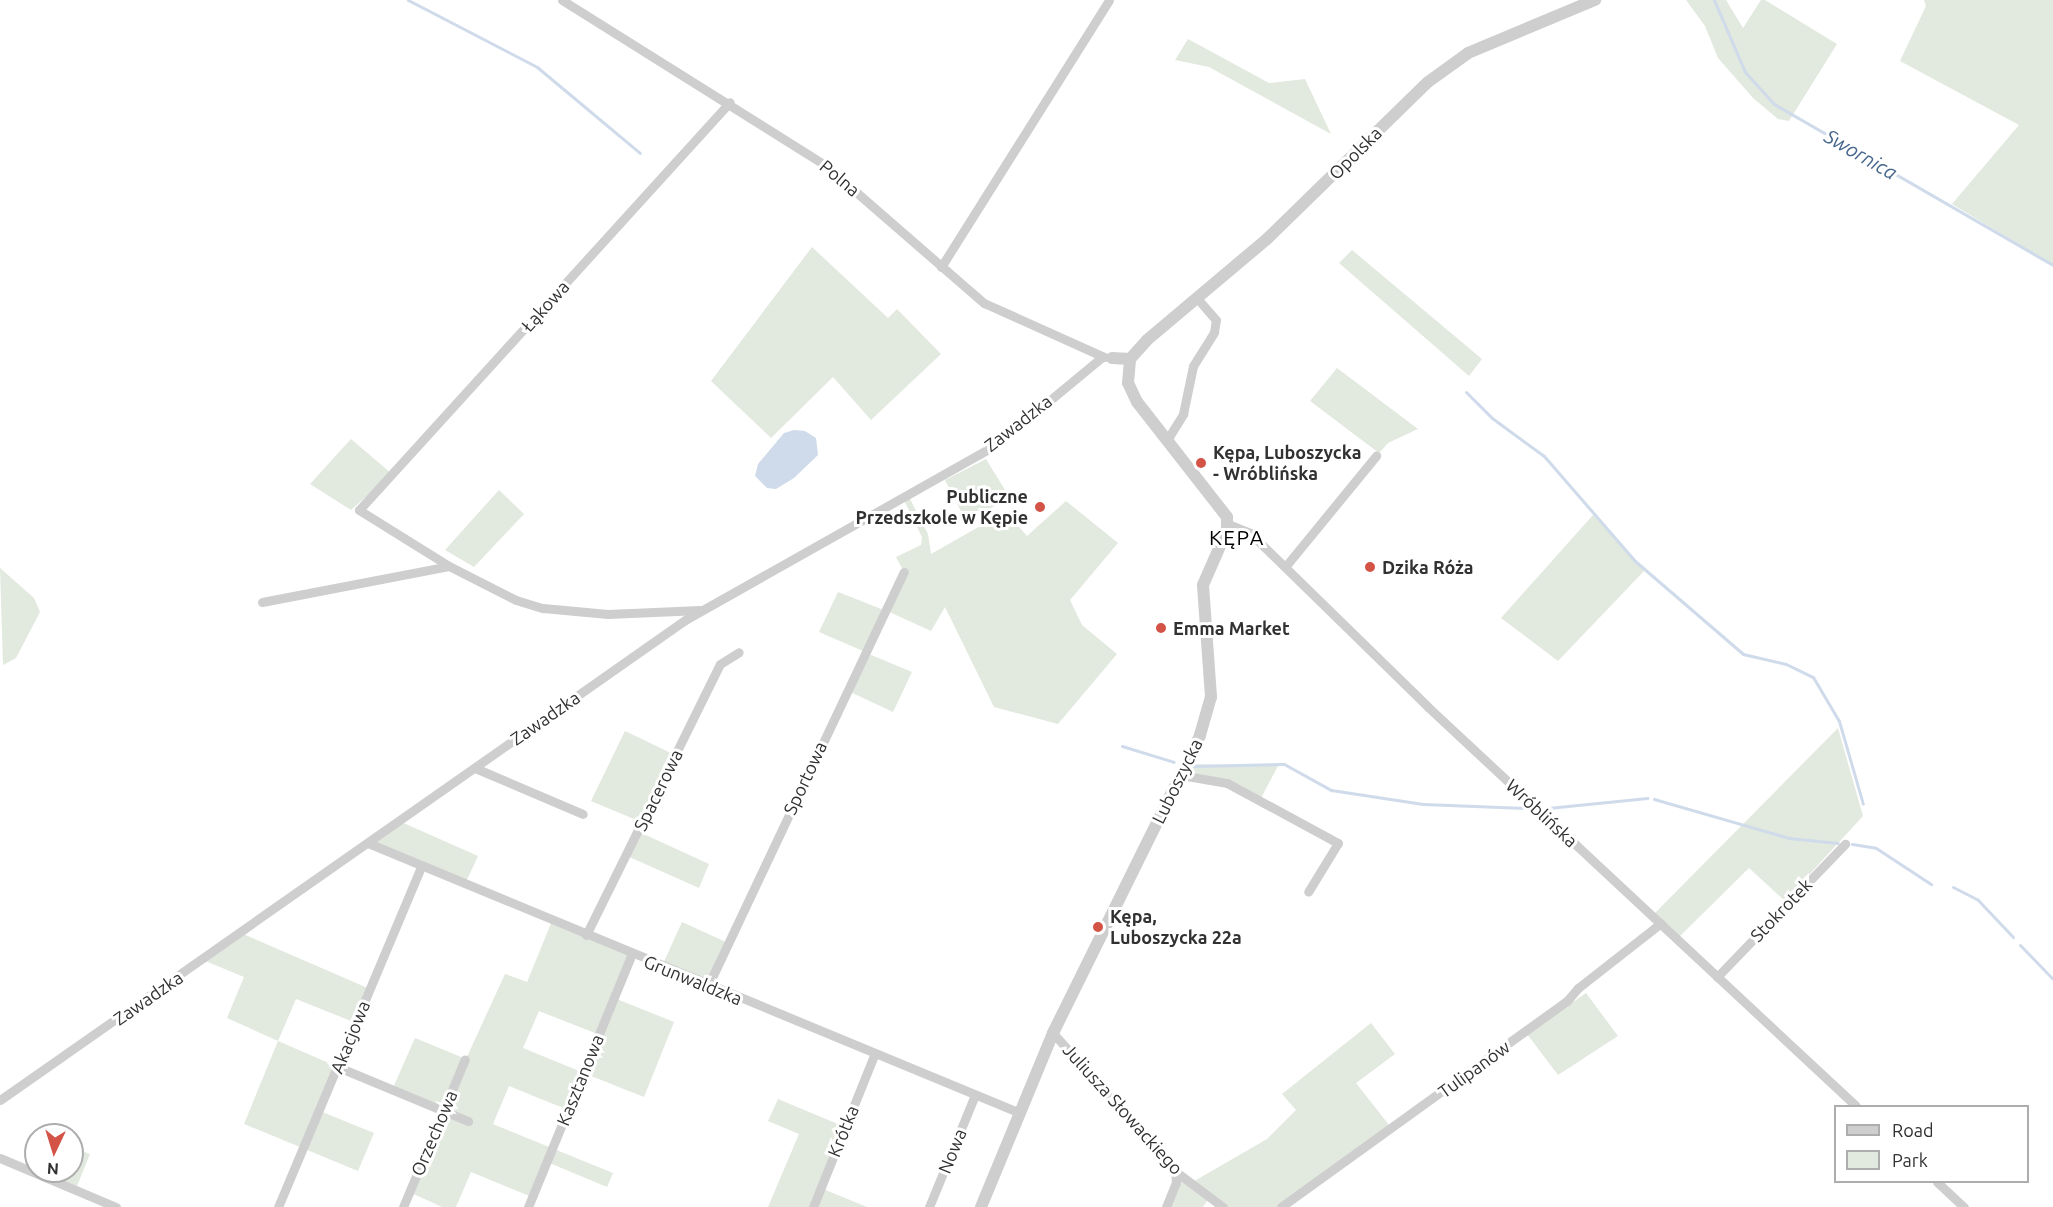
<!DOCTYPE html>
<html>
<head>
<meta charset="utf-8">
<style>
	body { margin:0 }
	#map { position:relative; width:2053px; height:1207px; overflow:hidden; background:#fff; font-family:Ubuntu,sans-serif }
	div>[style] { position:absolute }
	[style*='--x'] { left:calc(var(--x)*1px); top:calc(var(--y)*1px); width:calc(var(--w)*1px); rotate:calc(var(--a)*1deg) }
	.green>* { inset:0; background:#e2e9de }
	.water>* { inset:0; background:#cfdbea }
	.stream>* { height:3px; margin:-1.5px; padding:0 1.5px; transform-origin:1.5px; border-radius:1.5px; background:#cfdbea }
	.minor>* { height:9px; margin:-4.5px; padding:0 4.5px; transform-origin:4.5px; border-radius:4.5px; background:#cecece }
	.tertiary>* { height:12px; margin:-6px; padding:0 6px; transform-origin:6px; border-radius:6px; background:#cecece }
	.dots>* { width:16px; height:16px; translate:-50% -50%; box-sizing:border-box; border:3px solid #fff; border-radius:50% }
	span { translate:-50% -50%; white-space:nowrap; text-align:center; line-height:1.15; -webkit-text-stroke:6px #fff; paint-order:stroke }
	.street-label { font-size:18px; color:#313131 }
	.poi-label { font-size:18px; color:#313131; font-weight:700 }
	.left { translate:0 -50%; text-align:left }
	.right { translate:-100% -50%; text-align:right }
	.water-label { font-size:20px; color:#46668c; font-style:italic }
	.quarter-label { font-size:21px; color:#000; letter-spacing:1.5px }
	.legend { position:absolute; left:1834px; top:1105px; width:195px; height:78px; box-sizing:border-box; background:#fff; border:2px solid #adadad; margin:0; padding:8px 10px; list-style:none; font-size:18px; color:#313131 }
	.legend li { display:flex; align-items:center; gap:12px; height:30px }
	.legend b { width:30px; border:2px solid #adadad }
	.north { position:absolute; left:24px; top:1123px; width:60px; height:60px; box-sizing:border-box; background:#fff; border:2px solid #adadad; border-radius:50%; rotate:184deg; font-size:16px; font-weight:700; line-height:24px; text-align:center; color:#313131 }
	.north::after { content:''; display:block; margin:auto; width:21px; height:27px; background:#d45347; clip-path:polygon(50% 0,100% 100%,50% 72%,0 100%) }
</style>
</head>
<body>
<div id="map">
	<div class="green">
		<div style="clip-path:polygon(1686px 0,1726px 0,1743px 28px,1761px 0,1765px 0,1837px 44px,1789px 121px,1778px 119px,1753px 98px,1718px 58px,1705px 26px)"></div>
		<div style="clip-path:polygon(1924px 0,2053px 0,2053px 265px,1952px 204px,2019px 125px,1900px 61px,1926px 6px)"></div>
		<div style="clip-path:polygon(1188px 39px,1269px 83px,1305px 79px,1331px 134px,1209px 67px,1175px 60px)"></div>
		<div style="clip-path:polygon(812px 247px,888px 318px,897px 309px,941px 354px,871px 420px,833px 377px,771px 438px,711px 381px)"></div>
		<div style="clip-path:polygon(1352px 250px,1482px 359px,1469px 376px,1339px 263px)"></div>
		<div style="clip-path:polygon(1337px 368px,1418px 429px,1388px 443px,1379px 453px,1310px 401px)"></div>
		<div style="clip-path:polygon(351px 439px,392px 474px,351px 510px,310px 484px)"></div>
		<div style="clip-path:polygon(986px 459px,1010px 498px,966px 521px,945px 480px)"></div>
		<div style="clip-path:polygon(499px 490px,524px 514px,474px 567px,445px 550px)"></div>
		<div style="clip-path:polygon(907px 493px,928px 534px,931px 554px,996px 517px,1013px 520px,1027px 536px,1066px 501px,1118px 543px,1070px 600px,1082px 625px,1117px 654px,1058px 724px,994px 707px,945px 607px,931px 631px,885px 610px,864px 652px,912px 672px,893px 712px,846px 690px,863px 651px,819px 632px,838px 592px,884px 610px,904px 572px,896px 557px,921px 545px,922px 537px,902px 496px)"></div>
		<div style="clip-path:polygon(1593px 515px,1645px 570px,1558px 661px,1501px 618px)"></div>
		<div style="clip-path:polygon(0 568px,34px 598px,40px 612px,16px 658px,3px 665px)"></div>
		<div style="clip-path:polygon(1838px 728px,1863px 816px,1785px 901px,1749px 868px,1680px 936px,1655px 913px)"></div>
		<div style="clip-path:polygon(625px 731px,675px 755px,641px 822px,591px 801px)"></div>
		<div style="clip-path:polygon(1186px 764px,1278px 766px,1260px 800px,1227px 783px,1181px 775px)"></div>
		<div style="clip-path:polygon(399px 821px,478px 856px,465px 884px,368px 844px)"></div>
		<div style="clip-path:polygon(637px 831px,709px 864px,699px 888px,625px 855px)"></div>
		<div style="clip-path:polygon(552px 921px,632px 954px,614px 998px,674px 1022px,644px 1097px,586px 1074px,595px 1033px,539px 1011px,523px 1048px,579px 1071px,568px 1110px,509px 1086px,493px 1124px,613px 1173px,607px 1187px,547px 1162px,532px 1197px,471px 1172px,456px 1207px,442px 1207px,409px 1192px,442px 1112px,392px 1090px,415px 1038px,466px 1059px,505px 974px,527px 982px)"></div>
		<div style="clip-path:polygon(682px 922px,728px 943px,708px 986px,662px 966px)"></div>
		<div style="clip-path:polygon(241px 933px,370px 989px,356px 1023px,296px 999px,278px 1041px,338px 1067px,320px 1111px,374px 1133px,358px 1171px,244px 1124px,278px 1041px,227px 1018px,244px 977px,203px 960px)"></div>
		<div style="clip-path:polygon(1586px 993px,1618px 1036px,1558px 1075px,1527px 1034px)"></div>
		<div style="clip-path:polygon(1371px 1023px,1395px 1054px,1356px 1083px,1389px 1125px,1281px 1207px,1223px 1207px,1209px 1198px,1203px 1207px,1166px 1207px,1177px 1177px,1191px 1183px,1267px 1139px,1296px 1110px,1282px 1094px)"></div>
		<div style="clip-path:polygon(778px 1099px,845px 1127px,823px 1189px,867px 1207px,768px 1207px,799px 1134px,768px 1121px)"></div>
		<div style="clip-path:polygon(72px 1147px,90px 1154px,77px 1186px,40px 1171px,72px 1171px)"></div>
	</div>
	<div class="water">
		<div style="clip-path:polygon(794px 430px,805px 431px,816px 438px,818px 455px,794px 478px,776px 489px,767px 488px,755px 476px,758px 464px,784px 433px)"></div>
	</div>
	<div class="stream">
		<div style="--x:408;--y:0;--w:145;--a:27.4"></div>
		<div style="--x:537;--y:67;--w:134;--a:39.9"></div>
		<div style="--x:1714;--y:0;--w:78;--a:66.7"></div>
		<div style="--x:1745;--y:72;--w:43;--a:47.8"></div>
		<div style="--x:1774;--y:104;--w:322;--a:30"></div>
		<div style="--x:1466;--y:392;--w:37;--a:45"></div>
		<div style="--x:1492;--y:418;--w:64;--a:36.2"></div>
		<div style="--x:1544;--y:456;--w:139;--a:49.1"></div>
		<div style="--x:1635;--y:561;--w:143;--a:40.7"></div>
		<div style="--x:1743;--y:654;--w:44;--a:13.1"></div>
		<div style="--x:1786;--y:664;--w:30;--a:26"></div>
		<div style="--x:1813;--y:677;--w:51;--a:59.4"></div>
		<div style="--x:1839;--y:721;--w:86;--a:73.9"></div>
		<div style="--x:1122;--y:746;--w:54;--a:17.1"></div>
		<div style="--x:1194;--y:766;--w:90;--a:-1.3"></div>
		<div style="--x:1284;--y:764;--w:54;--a:29"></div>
		<div style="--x:1331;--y:790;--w:93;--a:8.7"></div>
		<div style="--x:1423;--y:804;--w:105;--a:2.2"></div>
		<div style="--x:1654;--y:799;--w:141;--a:16.1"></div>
		<div style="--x:1789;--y:838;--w:49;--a:5.8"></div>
		<div style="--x:1548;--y:808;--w:100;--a:-5.8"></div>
		<div style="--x:1852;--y:844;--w:24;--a:9"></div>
		<div style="--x:1876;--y:848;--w:66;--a:33.2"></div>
		<div style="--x:1953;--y:887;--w:28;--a:27"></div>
		<div style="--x:1978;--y:900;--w:51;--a:46.6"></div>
		<div style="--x:2020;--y:945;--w:47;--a:45.9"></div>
	</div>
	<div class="minor">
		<div style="--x:562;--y:0;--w:310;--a:32.1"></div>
		<div style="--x:825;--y:165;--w:211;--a:41"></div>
		<div style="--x:984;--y:303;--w:132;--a:24.2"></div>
		<div style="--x:941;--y:267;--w:315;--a:-57.8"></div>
		<div style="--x:1167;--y:440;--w:31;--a:-58"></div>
		<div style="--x:1183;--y:414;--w:49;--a:-78.2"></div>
		<div style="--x:1193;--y:366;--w:40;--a:-58"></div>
		<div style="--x:1214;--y:332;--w:12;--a:-81"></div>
		<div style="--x:1216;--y:320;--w:30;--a:-131"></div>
		<div style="--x:1228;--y:524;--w:24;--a:22"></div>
		<div style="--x:1250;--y:533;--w:249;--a:44.3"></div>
		<div style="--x:1428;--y:707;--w:585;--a:42.99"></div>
		<div style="--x:449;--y:566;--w:106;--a:-148.1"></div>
		<div style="--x:359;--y:510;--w:551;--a:-47.72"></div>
		<div style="--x:1285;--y:567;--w:144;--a:-50.7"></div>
		<div style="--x:262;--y:602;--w:190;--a:-10.9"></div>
		<div style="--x:449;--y:566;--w:75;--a:26.9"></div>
		<div style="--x:516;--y:600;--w:28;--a:17"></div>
		<div style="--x:543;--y:608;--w:65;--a:5.3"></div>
		<div style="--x:608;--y:614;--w:92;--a:-2.5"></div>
		<div style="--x:475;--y:768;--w:117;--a:23.1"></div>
		<div style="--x:1181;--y:775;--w:47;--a:9.9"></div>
		<div style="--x:1227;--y:783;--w:126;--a:28.4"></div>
		<div style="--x:1338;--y:843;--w:57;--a:121.5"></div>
		<div style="--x:368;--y:843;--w:706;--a:22.49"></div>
		<div style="--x:586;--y:935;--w:302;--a:-63.7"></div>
		<div style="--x:720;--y:664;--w:22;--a:-32"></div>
		<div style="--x:1717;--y:977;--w:185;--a:-46.1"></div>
		<div style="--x:708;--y:986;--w:458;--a:-64.7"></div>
		<div style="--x:1053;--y:1033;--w:184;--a:48.5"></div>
		<div style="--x:1175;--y:1171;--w:60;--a:36.9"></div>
		<div style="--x:338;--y:1067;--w:141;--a:22.6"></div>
		<div style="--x:0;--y:1100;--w:836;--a:-35.02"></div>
		<div style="--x:685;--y:620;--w:358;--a:-29.4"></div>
		<div style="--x:997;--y:444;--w:136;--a:-39.6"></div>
		<div style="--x:0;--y:1158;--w:126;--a:22.9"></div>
		<div style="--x:1937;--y:1182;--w:37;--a:43"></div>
		<div style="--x:278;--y:1207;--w:370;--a:-67.2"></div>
		<div style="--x:403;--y:1207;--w:160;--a:-67.3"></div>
		<div style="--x:528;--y:1207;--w:274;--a:-67.7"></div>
		<div style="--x:813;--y:1207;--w:164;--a:-68.1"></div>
		<div style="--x:929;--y:1207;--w:121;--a:-67.7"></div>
		<div style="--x:1166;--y:1207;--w:27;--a:-68"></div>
		<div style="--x:1176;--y:1182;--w:11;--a:-95"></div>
		<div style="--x:1281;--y:1207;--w:352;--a:-35.8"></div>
		<div style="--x:1567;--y:1001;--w:17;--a:-50"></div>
		<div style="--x:1578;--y:988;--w:105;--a:-38.1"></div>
	</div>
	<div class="tertiary">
		<div style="--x:1112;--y:358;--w:18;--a:3"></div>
		<div style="--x:981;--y:1207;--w:188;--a:-67.5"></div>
		<div style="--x:1053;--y:1033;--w:332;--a:-63.7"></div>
		<div style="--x:1200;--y:735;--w:40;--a:-74"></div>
		<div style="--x:1211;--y:697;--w:112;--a:-94.1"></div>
		<div style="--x:1203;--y:585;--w:60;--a:-66.4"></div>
		<div style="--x:1227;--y:530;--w:13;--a:-90"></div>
		<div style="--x:1227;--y:517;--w:146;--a:-128"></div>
		<div style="--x:1137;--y:402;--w:21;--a:-115"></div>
		<div style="--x:1128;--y:383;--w:24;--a:-85"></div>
		<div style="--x:1130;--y:359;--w:25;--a:-48"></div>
		<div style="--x:1147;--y:340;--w:158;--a:-40.1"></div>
		<div style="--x:1268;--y:238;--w:223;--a:-44.3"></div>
		<div style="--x:1428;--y:82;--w:49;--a:-35.9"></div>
		<div style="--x:1468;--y:53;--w:138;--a:-22.7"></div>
	</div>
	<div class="dots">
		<div style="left:1201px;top:463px;background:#d45347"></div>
		<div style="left:1040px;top:507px;background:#d45347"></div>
		<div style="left:1370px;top:567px;background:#d45347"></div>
		<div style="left:1161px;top:628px;background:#d45347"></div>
		<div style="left:1098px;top:927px;background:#d45347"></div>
	</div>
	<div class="street-label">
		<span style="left:1355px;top:153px;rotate:-45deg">Opolska</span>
		<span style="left:840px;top:178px;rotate:40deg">Polna</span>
		<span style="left:545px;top:306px;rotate:-48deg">Łąkowa</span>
		<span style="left:1018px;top:423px;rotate:-38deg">Zawadzka</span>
		<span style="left:545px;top:718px;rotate:-35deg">Zawadzka</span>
		<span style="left:805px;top:778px;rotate:-65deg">Sportowa</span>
		<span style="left:1177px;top:781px;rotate:-64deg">Luboszycka</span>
		<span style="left:658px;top:790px;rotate:-64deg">Spacerowa</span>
		<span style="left:1542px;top:813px;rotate:43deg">Wróblińska</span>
		<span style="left:1781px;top:910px;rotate:-46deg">Stokrotek</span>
		<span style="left:693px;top:980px;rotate:22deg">Grunwaldzka</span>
		<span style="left:148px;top:998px;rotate:-35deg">Zawadzka</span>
		<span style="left:350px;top:1037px;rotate:-68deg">Akacjowa</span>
		<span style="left:1474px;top:1069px;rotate:-36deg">Tulipanów</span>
		<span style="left:580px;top:1080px;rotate:-68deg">Kasztanowa</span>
		<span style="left:1123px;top:1109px;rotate:48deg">Juliusza Słowackiego</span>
		<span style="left:843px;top:1131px;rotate:-68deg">Krótka</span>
		<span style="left:434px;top:1133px;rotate:-67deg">Orzechowa</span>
		<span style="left:952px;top:1151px;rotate:-68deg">Nowa</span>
	</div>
	<div class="poi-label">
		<span class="left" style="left:1213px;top:463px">Kępa, Luboszycka<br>- Wróblińska</span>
		<span class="right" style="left:1028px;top:507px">Publiczne<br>Przedszkole w Kępie</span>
		<span class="left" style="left:1382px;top:567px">Dzika Róża</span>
		<span class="left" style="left:1173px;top:628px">Emma Market</span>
		<span class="left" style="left:1110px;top:927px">Kępa,<br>Luboszycka 22a</span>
	</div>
	<div class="water-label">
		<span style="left:1861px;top:154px;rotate:30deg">Swornica</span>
	</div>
	<div class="quarter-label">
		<span style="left:1237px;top:537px">KĘPA</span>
	</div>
	<ul class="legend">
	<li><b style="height:8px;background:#cecece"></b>Road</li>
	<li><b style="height:16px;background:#e2e9de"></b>Park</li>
	</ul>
	<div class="north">N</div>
</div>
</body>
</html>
